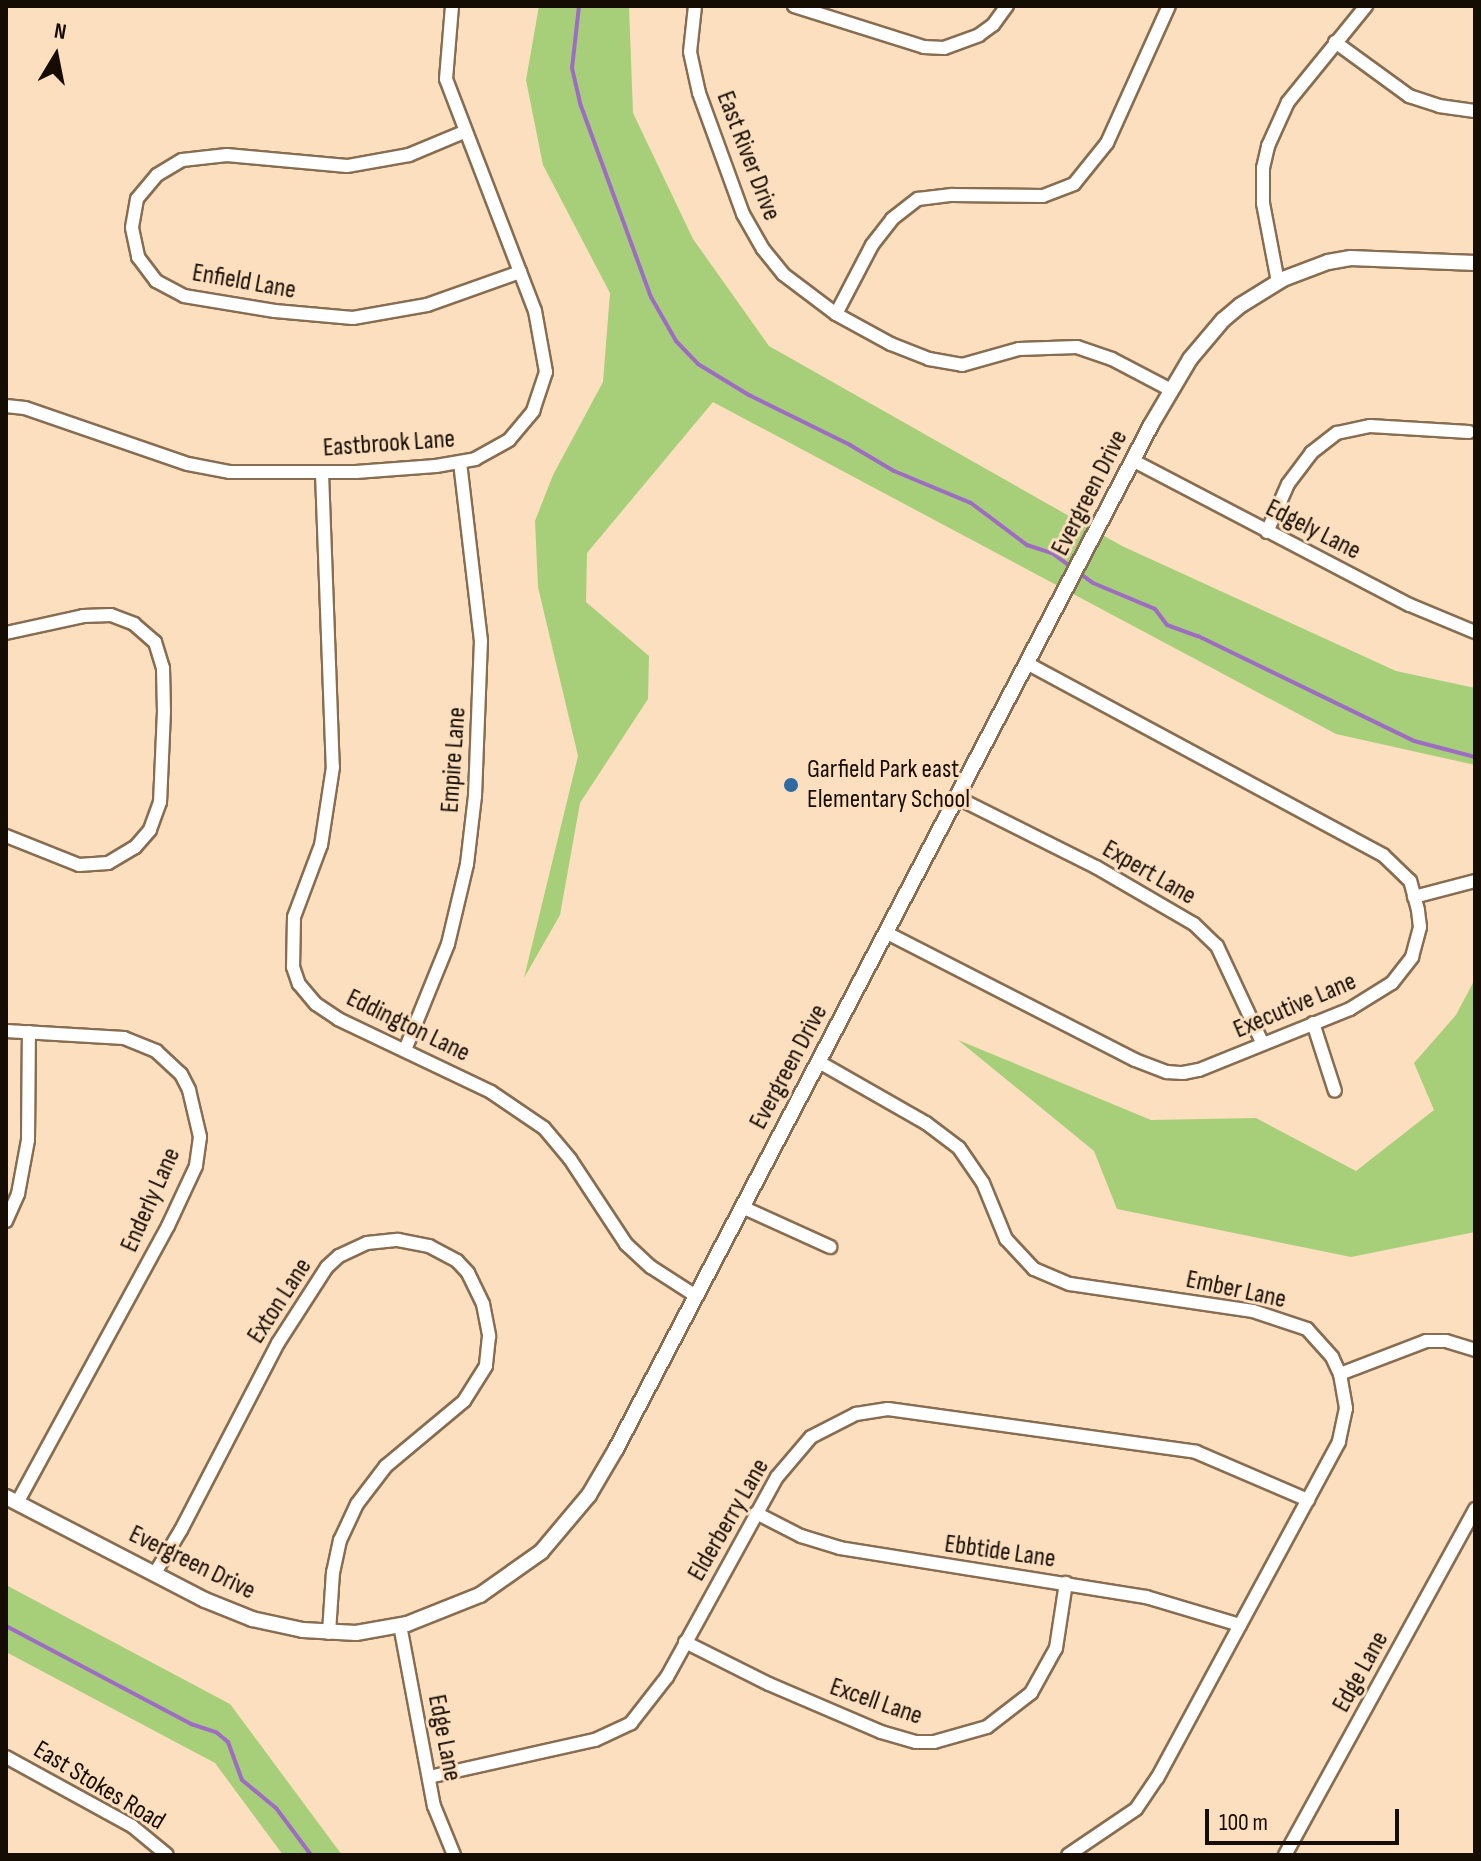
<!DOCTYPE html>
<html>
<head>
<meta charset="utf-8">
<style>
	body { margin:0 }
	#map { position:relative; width:1481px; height:1861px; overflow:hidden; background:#fcdfbf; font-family:"Sofia Sans Condensed",sans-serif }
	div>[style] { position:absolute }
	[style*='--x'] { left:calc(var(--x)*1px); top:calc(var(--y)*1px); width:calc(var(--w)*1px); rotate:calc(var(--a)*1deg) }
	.green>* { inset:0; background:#a7cf79 }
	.stream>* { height:4px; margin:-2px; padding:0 2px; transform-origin:2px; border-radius:2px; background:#9e6dc3 }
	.roads { filter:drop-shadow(2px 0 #876d51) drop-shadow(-2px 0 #876d51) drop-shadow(0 2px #876d51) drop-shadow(0 -2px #876d51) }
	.minor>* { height:12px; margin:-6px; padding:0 6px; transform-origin:6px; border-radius:6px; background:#fff }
	.tertiary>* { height:14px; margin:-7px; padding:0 7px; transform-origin:7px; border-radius:7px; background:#fff }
	.dots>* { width:22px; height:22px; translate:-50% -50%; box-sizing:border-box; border:4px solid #fcdfbf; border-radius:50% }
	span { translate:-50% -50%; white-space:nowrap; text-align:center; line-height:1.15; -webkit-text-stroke:6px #fcdfbf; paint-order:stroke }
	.street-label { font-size:26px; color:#150c03 }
	.poi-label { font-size:26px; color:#150c03 }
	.left { translate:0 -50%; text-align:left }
	.frame { position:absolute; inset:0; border:8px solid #150c03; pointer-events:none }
	.north { position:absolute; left:16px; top:16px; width:80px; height:80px; -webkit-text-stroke:6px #fcdfbf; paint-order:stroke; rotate:10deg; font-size:22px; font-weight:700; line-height:32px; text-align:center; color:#150c03 }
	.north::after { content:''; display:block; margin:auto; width:28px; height:36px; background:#150c03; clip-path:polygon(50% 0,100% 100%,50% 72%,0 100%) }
	.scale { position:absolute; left:1205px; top:1809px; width:194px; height:36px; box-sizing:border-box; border:4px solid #150c03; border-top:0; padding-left:10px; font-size:24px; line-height:28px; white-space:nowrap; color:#150c03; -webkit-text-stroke:6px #fcdfbf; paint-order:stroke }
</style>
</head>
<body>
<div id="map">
	<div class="green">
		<div style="clip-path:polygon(539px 6px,629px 6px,633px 113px,693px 239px,769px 346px,1122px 546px,1396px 671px,1475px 688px,1475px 765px,1336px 734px,713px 402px,587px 553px,586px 602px,649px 656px,648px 699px,580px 803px,560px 915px,524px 978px,578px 756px,538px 587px,535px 521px,553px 475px,603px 382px,610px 293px,543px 165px,526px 80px)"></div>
		<div style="clip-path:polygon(1475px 979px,1475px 1232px,1351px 1257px,1117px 1209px,1094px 1151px,958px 1040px,1151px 1120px,1256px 1118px,1356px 1171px,1434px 1110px,1414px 1063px,1456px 1015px)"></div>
		<div style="clip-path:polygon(6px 1585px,230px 1704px,342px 1855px,283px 1855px,215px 1763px,6px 1652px)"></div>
	</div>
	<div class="stream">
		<div style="--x:579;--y:6;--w:62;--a:96.4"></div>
		<div style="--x:572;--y:68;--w:39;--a:77"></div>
		<div style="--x:581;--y:106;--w:203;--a:69.9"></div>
		<div style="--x:651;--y:297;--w:51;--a:60.4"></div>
		<div style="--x:676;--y:341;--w:32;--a:46"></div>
		<div style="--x:698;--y:364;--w:60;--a:31.3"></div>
		<div style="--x:749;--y:395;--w:113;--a:26.3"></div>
		<div style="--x:850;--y:445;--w:51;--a:30.6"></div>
		<div style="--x:894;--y:471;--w:83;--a:22.6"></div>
		<div style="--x:971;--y:503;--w:70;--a:36.9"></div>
		<div style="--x:1027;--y:545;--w:26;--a:18"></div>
		<div style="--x:1052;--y:553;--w:51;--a:36.2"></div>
		<div style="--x:1093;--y:583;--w:67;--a:22.8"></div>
		<div style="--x:1155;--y:609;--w:20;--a:53"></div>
		<div style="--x:1167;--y:625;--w:33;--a:20"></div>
		<div style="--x:1198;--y:636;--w:240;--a:25.9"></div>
		<div style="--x:1414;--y:741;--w:63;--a:14.7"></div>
		<div style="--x:6;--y:1626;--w:209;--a:27.9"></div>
		<div style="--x:191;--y:1724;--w:26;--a:18"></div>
		<div style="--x:216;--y:1732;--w:16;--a:40"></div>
		<div style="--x:228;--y:1742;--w:40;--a:69.8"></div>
		<div style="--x:242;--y:1780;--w:44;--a:39.5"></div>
		<div style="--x:276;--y:1808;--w:59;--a:53.3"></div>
	</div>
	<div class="roads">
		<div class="minor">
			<div style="--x:695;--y:6;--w:46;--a:96.2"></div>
			<div style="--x:690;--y:52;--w:42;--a:77.6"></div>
			<div style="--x:699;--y:93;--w:129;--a:70"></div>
			<div style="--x:743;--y:214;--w:40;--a:60.3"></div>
			<div style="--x:763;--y:249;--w:32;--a:51"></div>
			<div style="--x:783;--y:274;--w:66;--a:37"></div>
			<div style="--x:836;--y:314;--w:63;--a:28.6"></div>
			<div style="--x:891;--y:344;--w:41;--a:21.5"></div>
			<div style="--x:929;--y:359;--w:34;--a:10"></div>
			<div style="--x:962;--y:365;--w:59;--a:-15.7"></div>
			<div style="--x:1019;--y:349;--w:58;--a:-2"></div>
			<div style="--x:1077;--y:347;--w:37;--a:19"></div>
			<div style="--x:1112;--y:359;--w:67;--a:27.7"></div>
			<div style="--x:794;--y:6;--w:136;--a:17.5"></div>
			<div style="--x:924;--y:47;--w:20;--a:3"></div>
			<div style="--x:944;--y:48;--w:37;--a:-20"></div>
			<div style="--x:979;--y:35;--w:17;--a:-36"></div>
			<div style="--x:993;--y:25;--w:24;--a:-54"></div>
			<div style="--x:1335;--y:42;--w:92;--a:36.1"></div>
			<div style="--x:1409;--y:96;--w:32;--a:18"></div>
			<div style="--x:1439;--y:106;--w:36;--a:8"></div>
			<div style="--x:464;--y:132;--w:60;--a:157.3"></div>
			<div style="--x:409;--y:155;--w:63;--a:169.9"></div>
			<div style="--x:347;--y:166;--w:121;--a:-174.8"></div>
			<div style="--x:227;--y:155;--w:45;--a:173.7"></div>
			<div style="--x:182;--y:160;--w:29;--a:149"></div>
			<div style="--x:157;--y:175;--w:31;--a:130"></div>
			<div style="--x:137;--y:199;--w:29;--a:100"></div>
			<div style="--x:132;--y:228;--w:30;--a:78"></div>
			<div style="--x:138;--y:257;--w:30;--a:53"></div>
			<div style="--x:156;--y:281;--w:32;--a:28"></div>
			<div style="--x:184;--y:296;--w:92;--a:9.4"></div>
			<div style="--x:275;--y:311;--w:78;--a:5.1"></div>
			<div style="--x:353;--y:318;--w:75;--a:-10"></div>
			<div style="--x:427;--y:305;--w:99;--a:-19.5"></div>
			<div style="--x:1278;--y:282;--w:80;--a:-100.8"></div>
			<div style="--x:1263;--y:203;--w:35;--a:-90"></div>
			<div style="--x:1263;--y:168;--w:23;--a:-77"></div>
			<div style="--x:1268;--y:146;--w:48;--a:-65.6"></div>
			<div style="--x:1288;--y:102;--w:124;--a:-50.9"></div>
			<div style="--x:836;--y:314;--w:78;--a:-62.4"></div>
			<div style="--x:872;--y:245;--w:33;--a:-52"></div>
			<div style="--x:892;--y:219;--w:33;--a:-38"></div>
			<div style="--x:918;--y:199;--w:34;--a:-7"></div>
			<div style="--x:952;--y:195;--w:91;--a:0.6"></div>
			<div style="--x:1043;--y:196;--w:33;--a:-21"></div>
			<div style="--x:1074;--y:184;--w:53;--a:-51.2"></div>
			<div style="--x:1107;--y:143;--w:150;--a:-65.7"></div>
			<div style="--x:6;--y:406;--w:19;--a:6"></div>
			<div style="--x:25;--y:408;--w:172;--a:19"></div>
			<div style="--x:188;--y:464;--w:43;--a:10.8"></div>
			<div style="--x:230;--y:472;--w:126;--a:0"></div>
			<div style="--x:356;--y:472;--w:80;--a:-4.3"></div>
			<div style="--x:436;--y:466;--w:40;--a:-10"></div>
			<div style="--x:475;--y:459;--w:39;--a:-29"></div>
			<div style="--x:509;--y:440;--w:38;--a:-50"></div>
			<div style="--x:533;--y:411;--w:41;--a:-71.6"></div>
			<div style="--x:546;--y:372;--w:62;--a:-100.2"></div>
			<div style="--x:535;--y:311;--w:248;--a:-111"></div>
			<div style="--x:446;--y:79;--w:73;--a:-85.3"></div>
			<div style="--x:1134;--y:461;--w:311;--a:27.6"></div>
			<div style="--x:1410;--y:605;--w:70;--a:22.6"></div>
			<div style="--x:322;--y:473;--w:294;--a:87.9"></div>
			<div style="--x:333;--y:767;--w:79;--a:98.7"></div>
			<div style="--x:321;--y:845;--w:77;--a:110.6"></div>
			<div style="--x:294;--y:917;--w:50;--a:91.1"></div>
			<div style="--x:293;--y:967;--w:18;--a:71"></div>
			<div style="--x:299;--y:984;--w:26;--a:50"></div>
			<div style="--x:316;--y:1004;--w:27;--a:34"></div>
			<div style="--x:338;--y:1019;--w:170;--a:25.5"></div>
			<div style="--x:491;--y:1092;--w:64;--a:34.2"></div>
			<div style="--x:544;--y:1128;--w:40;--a:50"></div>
			<div style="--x:570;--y:1159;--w:102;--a:56.6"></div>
			<div style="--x:626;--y:1244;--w:34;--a:43"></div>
			<div style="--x:651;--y:1267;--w:54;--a:32.8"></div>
			<div style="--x:1267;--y:532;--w:52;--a:-66.4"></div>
			<div style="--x:1288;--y:484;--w:39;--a:-53"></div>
			<div style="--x:1311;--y:453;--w:33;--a:-38"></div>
			<div style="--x:1337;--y:433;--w:34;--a:-12"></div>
			<div style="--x:1370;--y:426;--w:99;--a:3.5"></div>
			<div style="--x:6;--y:633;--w:79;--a:-12.4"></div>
			<div style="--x:83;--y:616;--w:28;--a:-2"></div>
			<div style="--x:111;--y:615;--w:25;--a:21"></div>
			<div style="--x:134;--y:624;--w:28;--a:41"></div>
			<div style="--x:155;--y:642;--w:27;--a:73"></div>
			<div style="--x:163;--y:668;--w:43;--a:88.7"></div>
			<div style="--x:164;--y:711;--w:91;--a:92.5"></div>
			<div style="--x:160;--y:802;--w:30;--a:110"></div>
			<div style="--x:150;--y:830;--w:23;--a:131"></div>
			<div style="--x:135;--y:847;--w:31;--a:149"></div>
			<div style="--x:108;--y:863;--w:29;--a:176"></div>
			<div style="--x:79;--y:865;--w:79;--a:-158.3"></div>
			<div style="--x:958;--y:798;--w:154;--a:26.6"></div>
			<div style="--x:1096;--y:867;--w:113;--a:30.2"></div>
			<div style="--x:1194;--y:924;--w:32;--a:44"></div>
			<div style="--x:1217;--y:946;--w:106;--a:64.9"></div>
			<div style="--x:1414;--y:897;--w:63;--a:-14.7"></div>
			<div style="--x:887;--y:933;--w:279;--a:27.1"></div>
			<div style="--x:1135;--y:1060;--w:34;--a:21"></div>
			<div style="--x:1167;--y:1072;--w:16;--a:4"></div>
			<div style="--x:1183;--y:1073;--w:16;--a:-11"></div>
			<div style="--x:1199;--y:1070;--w:163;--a:-22"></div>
			<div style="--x:1350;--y:1009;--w:49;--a:-31.8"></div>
			<div style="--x:1392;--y:983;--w:33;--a:-52"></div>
			<div style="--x:1412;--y:957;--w:31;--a:-75"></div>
			<div style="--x:1420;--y:927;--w:17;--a:-97"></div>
			<div style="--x:1418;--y:910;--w:30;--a:-105"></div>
			<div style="--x:1410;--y:881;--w:37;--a:-136"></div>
			<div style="--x:1383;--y:855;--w:402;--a:-151.7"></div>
			<div style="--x:1313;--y:1023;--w:71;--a:72.1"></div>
			<div style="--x:6;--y:1031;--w:118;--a:3.4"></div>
			<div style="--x:124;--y:1038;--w:35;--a:22"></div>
			<div style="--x:156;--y:1051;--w:34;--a:43"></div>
			<div style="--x:181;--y:1074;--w:18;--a:63"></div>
			<div style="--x:189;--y:1090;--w:48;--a:76.8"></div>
			<div style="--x:200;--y:1137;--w:29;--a:98"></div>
			<div style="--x:196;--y:1166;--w:66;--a:115"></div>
			<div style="--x:168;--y:1226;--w:315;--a:118.6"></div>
			<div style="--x:405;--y:1050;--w:114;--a:-67.9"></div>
			<div style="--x:448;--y:944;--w:82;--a:-76.6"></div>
			<div style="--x:467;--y:864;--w:68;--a:-83.3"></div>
			<div style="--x:475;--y:796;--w:155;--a:-87.8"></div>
			<div style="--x:481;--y:641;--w:179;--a:-96.7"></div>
			<div style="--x:819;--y:1062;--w:123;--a:29.7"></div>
			<div style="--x:926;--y:1123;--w:41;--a:37.1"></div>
			<div style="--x:959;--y:1148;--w:42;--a:55.6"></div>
			<div style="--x:983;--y:1183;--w:61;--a:67.7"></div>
			<div style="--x:1006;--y:1239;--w:41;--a:47"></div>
			<div style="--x:1034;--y:1269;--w:39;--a:23"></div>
			<div style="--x:1070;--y:1284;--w:185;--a:8.4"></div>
			<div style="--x:1253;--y:1311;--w:57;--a:18.4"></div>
			<div style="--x:1307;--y:1329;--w:38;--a:48"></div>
			<div style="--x:1332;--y:1357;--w:19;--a:65"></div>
			<div style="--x:1340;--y:1374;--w:35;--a:80"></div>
			<div style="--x:1346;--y:1408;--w:35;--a:102"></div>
			<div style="--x:1339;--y:1442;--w:382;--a:118.4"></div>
			<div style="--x:1157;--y:1778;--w:37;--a:124"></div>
			<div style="--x:1136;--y:1809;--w:82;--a:145.9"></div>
			<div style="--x:742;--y:1207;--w:97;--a:24.4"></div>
			<div style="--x:6;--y:1221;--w:30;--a:-66"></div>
			<div style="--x:18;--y:1194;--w:55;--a:-79.5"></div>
			<div style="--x:28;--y:1140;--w:108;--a:-89.5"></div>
			<div style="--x:1340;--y:1374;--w:92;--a:-21"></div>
			<div style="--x:1426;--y:1341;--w:20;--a:0"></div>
			<div style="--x:1446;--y:1341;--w:30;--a:17"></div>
			<div style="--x:756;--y:1513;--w:51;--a:27.1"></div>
			<div style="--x:801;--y:1536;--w:41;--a:17.1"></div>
			<div style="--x:840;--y:1548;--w:310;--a:9.1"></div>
			<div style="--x:1146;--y:1597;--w:98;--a:16.6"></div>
			<div style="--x:155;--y:1573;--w:50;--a:-58.8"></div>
			<div style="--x:181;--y:1530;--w:211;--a:-62.6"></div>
			<div style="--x:278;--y:1343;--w:90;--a:-57.2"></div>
			<div style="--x:327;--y:1267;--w:16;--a:-43"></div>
			<div style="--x:339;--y:1256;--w:31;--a:-25"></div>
			<div style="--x:367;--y:1243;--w:31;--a:-6"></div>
			<div style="--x:398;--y:1240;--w:32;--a:11"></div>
			<div style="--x:429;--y:1246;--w:32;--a:28"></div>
			<div style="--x:457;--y:1261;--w:16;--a:47"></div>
			<div style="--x:468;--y:1273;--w:34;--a:64"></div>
			<div style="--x:483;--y:1304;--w:33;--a:79"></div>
			<div style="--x:489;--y:1336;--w:30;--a:96"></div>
			<div style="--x:486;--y:1366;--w:41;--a:122.2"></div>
			<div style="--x:464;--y:1401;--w:102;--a:140.2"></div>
			<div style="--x:386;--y:1466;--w:48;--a:127.3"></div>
			<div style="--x:357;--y:1504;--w:40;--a:115"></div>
			<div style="--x:340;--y:1540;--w:33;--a:102"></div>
			<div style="--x:333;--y:1572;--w:61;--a:93.8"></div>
			<div style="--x:400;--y:1625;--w:184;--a:79.4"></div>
			<div style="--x:434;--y:1806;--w:53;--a:67.8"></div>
			<div style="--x:685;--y:1642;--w:94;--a:26.6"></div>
			<div style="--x:769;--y:1684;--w:122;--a:23.2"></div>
			<div style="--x:881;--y:1732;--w:36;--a:16"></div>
			<div style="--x:916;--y:1742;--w:18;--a:0"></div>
			<div style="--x:934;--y:1742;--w:55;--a:-15.8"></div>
			<div style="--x:987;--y:1727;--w:56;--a:-37.7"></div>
			<div style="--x:1031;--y:1693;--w:51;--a:-60.9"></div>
			<div style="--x:1056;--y:1648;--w:66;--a:-81.3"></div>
			<div style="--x:6;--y:1757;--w:144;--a:28.7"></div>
			<div style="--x:132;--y:1826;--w:45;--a:39.6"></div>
			<div style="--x:429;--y:1777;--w:170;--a:-12.6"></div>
			<div style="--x:595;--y:1740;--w:40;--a:-25"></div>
			<div style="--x:631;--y:1723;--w:58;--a:-52"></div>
			<div style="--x:667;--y:1677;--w:228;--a:-61.2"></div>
			<div style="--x:777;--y:1477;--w:52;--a:-49.6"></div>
			<div style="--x:811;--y:1437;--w:51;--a:-27.1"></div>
			<div style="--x:856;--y:1414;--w:32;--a:-9"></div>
			<div style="--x:888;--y:1409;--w:311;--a:7.9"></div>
			<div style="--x:1196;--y:1452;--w:122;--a:23.2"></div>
			<div style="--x:1285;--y:1855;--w:395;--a:-61.2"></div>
		</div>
		<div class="tertiary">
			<div style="--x:6;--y:1497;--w:224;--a:27.4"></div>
			<div style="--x:205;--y:1600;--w:51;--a:22"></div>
			<div style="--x:252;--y:1619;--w:52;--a:12.2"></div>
			<div style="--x:303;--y:1630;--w:53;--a:3.2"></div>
			<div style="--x:356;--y:1633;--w:52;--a:-10"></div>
			<div style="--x:407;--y:1624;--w:79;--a:-21.7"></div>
			<div style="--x:480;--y:1595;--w:75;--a:-35.2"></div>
			<div style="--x:541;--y:1552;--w:75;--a:-49.9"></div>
			<div style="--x:589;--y:1495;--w:53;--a:-59.6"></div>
			<div style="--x:616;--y:1449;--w:1155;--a:-62.41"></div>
			<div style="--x:1151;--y:425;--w:77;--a:-59.4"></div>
			<div style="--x:1190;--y:359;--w:51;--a:-49.8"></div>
			<div style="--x:1223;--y:320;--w:23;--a:-40"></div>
			<div style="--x:1241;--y:305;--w:49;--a:-31.8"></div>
			<div style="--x:1283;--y:279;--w:48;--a:-20.7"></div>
			<div style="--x:1328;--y:262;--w:23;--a:-10"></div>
			<div style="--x:1351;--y:258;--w:124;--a:2.3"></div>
		</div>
	</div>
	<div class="dots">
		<div style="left:791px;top:785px;background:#2f6ba2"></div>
	</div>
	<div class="street-label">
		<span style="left:748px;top:156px;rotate:69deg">East River Drive</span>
		<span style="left:244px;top:282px;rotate:10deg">Enfield Lane</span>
		<span style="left:389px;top:444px;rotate:-4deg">Eastbrook Lane</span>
		<span style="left:1090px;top:493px;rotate:-63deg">Evergreen Drive</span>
		<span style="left:1313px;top:530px;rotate:27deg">Edgely Lane</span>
		<span style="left:454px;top:760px;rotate:-86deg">Empire Lane</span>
		<span style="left:1149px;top:873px;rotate:30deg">Expert Lane</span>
		<span style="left:1295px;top:1006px;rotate:-23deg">Executive Lane</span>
		<span style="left:408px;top:1026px;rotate:26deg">Eddington Lane</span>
		<span style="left:789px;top:1067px;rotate:-62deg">Evergreen Drive</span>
		<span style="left:151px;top:1200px;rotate:-66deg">Enderly Lane</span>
		<span style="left:1236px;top:1290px;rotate:12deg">Ember Lane</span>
		<span style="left:280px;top:1301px;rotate:-57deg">Exton Lane</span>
		<span style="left:729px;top:1520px;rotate:-60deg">Elderberry Lane</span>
		<span style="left:1000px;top:1552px;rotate:8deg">Ebbtide Lane</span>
		<span style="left:192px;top:1563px;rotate:26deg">Evergreen Drive</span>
		<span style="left:1361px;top:1672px;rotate:-61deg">Edge Lane</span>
		<span style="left:876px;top:1702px;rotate:19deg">Excell Lane</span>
		<span style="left:444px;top:1738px;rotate:79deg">Edge Lane</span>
		<span style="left:99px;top:1786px;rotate:31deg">East Stokes Road</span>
	</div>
	<div class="poi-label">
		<span class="left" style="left:807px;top:785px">Garfield Park east<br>Elementary School</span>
	</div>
	<div class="frame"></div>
	<div class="north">N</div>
	<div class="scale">100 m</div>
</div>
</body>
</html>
